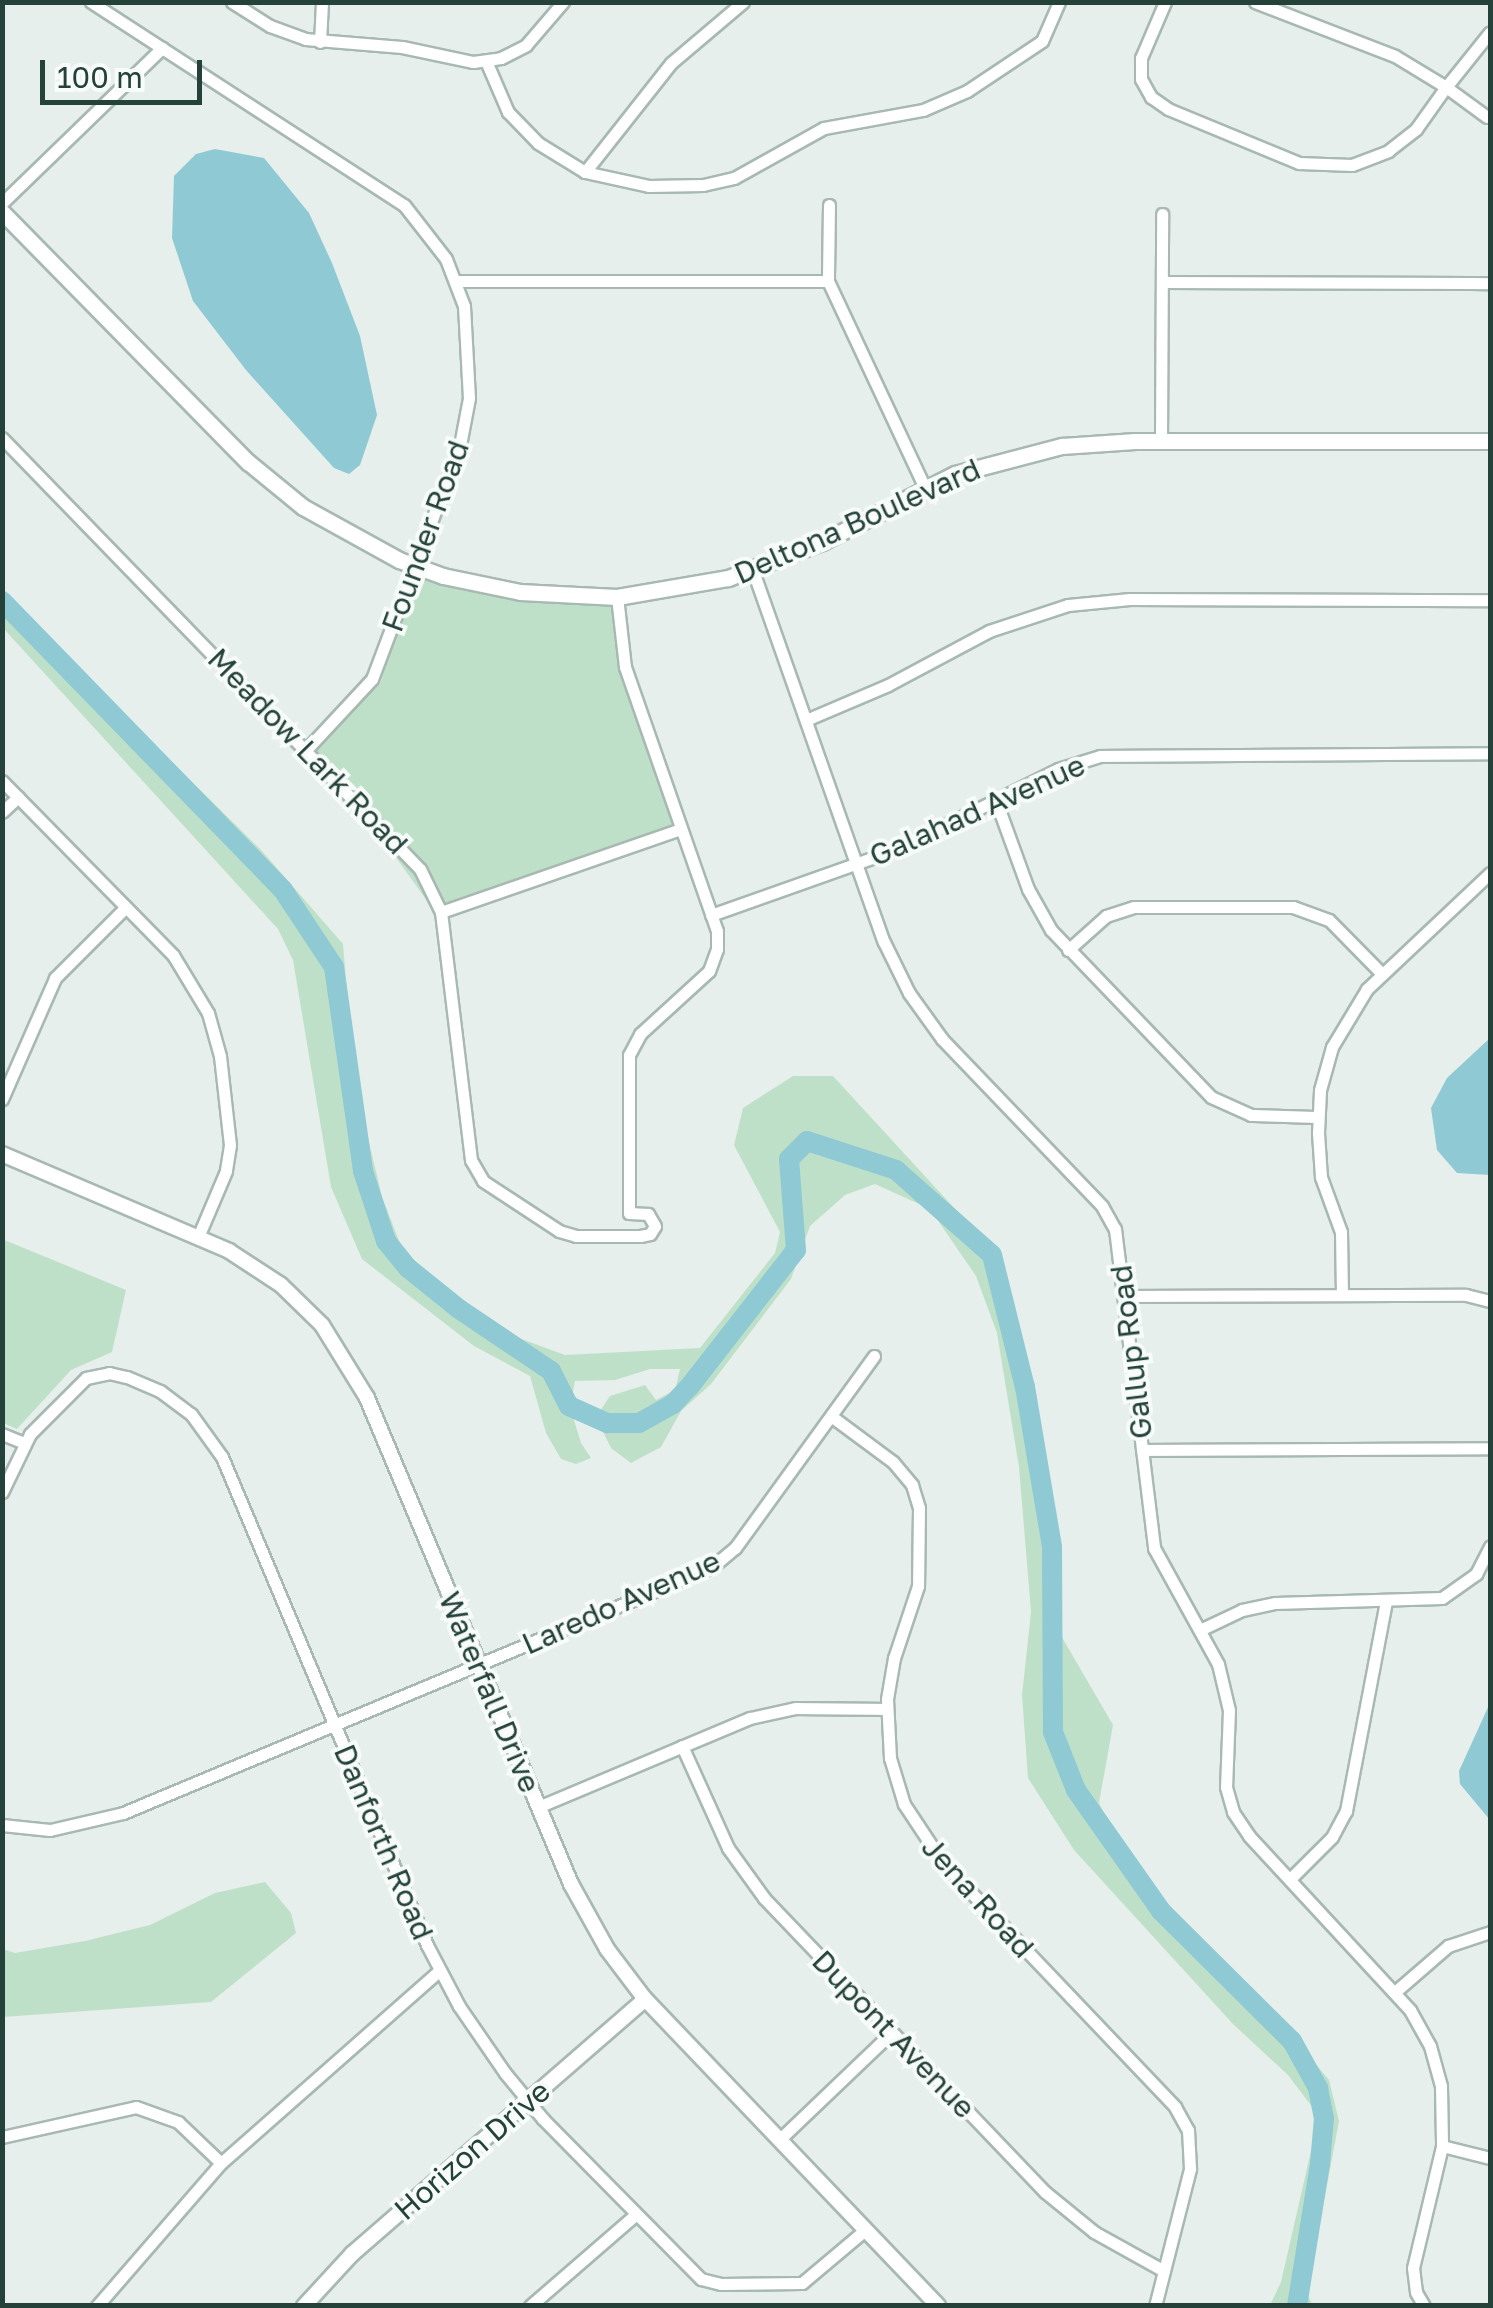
<!DOCTYPE html>
<html>
<head>
<meta charset="utf-8">
<style>
	body { margin:0 }
	#map { position:relative; width:1493px; height:2308px; overflow:hidden; background:#e6efeb; font-family:"Golos Text",sans-serif }
	div>[style] { position:absolute }
	[style*='--x'] { left:calc(var(--x)*1px); top:calc(var(--y)*1px); width:calc(var(--w)*1px); rotate:calc(var(--a)*1deg) }
	.green>* { inset:0; background:#bfe0c8 }
	.water>* { inset:0; background:#8ec9d4 }
	.river>* { height:20px; margin:-10px; padding:0 10px; transform-origin:10px; border-radius:10px; background:#8ec9d4 }
	.roads { filter:drop-shadow(2px 0 #a8b8b2) drop-shadow(-2px 0 #a8b8b2) drop-shadow(0 2px #a8b8b2) drop-shadow(0 -2px #a8b8b2) }
	.minor>* { height:11px; margin:-5.5px; padding:0 5.5px; transform-origin:5.5px; border-radius:5.5px; background:#fff }
	.tertiary>* { height:14px; margin:-7px; padding:0 7px; transform-origin:7px; border-radius:7px; background:#fff }
	.secondary>* { height:15px; margin:-7.5px; padding:0 7.5px; transform-origin:7.5px; border-radius:7.5px; background:#fff }
	span { translate:-50% -50%; white-space:nowrap; text-align:center; line-height:1.15; -webkit-text-stroke:8px #f7fbf9; paint-order:stroke }
	.street-label { font-size:30px; color:#24423a }
	.frame { position:absolute; inset:0; border:5px solid #24423a; pointer-events:none }
	.scale { position:absolute; left:40px; top:60px; width:162px; height:45px; box-sizing:border-box; border:5px solid #24423a; border-top:0; padding-left:12px; font-size:30px; line-height:35px; white-space:nowrap; color:#24423a; -webkit-text-stroke:8px #f7fbf9; paint-order:stroke }
</style>
</head>
<body>
<div id="map">
	<div class="green">
		<div style="clip-path:polygon(423px 575px,520px 598px,620px 603px,642px 732px,688px 830px,438px 916px,387px 845px,305px 752px,380px 684px,404px 611px)"></div>
		<div style="clip-path:polygon(2px 594px,262px 851px,343px 944px,355px 1083px,382px 1197px,408px 1264px,484px 1325px,565px 1355px,700px 1348px,775px 1253px,780px 1232px,734px 1145px,743px 1108px,793px 1076px,833px 1076px,1002px 1260px,1015px 1307px,1056px 1627px,1113px 1725px,1099px 1803px,1130px 1865px,1273px 2013px,1329px 2080px,1339px 2121px,1307px 2292px,1312px 2305px,1270px 2305px,1281px 2282px,1319px 2116px,1288px 2075px,1233px 2024px,1074px 1850px,1028px 1778px,1022px 1695px,1031px 1612px,1019px 1467px,997px 1333px,976px 1276px,930px 1209px,875px 1184px,845px 1195px,810px 1226px,791px 1279px,711px 1384px,681px 1411px,661px 1447px,631px 1463px,611px 1448px,596px 1417px,610px 1396px,645px 1385px,656px 1400px,675px 1390px,680px 1369px,650px 1369px,615px 1380px,575px 1381px,570px 1407px,581px 1443px,591px 1458px,576px 1464px,561px 1459px,546px 1433px,530px 1376px,474px 1346px,362px 1259px,331px 1187px,293px 960px,278px 929px,3px 628px)"></div>
		<div style="clip-path:polygon(2px 1239px,126px 1290px,112px 1352px,71px 1370px,17px 1429px,3px 1423px)"></div>
		<div style="clip-path:polygon(265px 1882px,291px 1913px,296px 1933px,211px 2002px,3px 2017px,3px 1949px,15px 1953px,85px 1941px,150px 1925px,215px 1893px)"></div>
	</div>
	<div class="water">
		<div style="clip-path:polygon(215px 149px,264px 158px,309px 213px,332px 263px,360px 336px,377px 415px,360px 465px,349px 474px,334px 468px,246px 370px,193px 301px,172px 238px,174px 176px,196px 154px)"></div>
		<div style="clip-path:polygon(1490px 1038px,1490px 1175px,1457px 1173px,1437px 1150px,1431px 1108px,1447px 1078px)"></div>
		<div style="clip-path:polygon(1490px 1703px,1490px 1820px,1460px 1784px,1459px 1771px)"></div>
	</div>
	<div class="river">
		<div style="--x:2;--y:601;--w:403;--a:45.8"></div>
		<div style="--x:283;--y:890;--w:92;--a:56.5"></div>
		<div style="--x:334;--y:967;--w:206;--a:81.9"></div>
		<div style="--x:363;--y:1171;--w:74;--a:71.8"></div>
		<div style="--x:386;--y:1241;--w:35;--a:51"></div>
		<div style="--x:408;--y:1268;--w:65;--a:38.8"></div>
		<div style="--x:459;--y:1309;--w:111;--a:34"></div>
		<div style="--x:551;--y:1371;--w:39;--a:63"></div>
		<div style="--x:569;--y:1406;--w:42;--a:24.1"></div>
		<div style="--x:607;--y:1423;--w:32;--a:0"></div>
		<div style="--x:639;--y:1423;--w:39;--a:-29"></div>
		<div style="--x:673;--y:1404;--w:25;--a:-47"></div>
		<div style="--x:690;--y:1386;--w:172;--a:-52.1"></div>
		<div style="--x:796;--y:1250;--w:91;--a:-94.4"></div>
		<div style="--x:789;--y:1159;--w:25;--a:-45"></div>
		<div style="--x:807;--y:1141;--w:94;--a:18"></div>
		<div style="--x:896;--y:1170;--w:128;--a:41.5"></div>
		<div style="--x:992;--y:1255;--w:136;--a:76"></div>
		<div style="--x:1025;--y:1387;--w:162;--a:80.4"></div>
		<div style="--x:1052;--y:1547;--w:185;--a:89.7"></div>
		<div style="--x:1053;--y:1732;--w:62;--a:68.4"></div>
		<div style="--x:1076;--y:1790;--w:148;--a:54.9"></div>
		<div style="--x:1161;--y:1911;--w:185;--a:44.8"></div>
		<div style="--x:1292;--y:2041;--w:54;--a:61"></div>
		<div style="--x:1318;--y:2088;--w:31;--a:79"></div>
		<div style="--x:1324;--y:2118;--w:46;--a:95"></div>
		<div style="--x:1320;--y:2164;--w:144;--a:99.2"></div>
	</div>
	<div class="roads">
		<div class="minor">
			<div style="--x:91;--y:2;--w:373;--a:33"></div>
			<div style="--x:404;--y:205;--w:68;--a:52.1"></div>
			<div style="--x:446;--y:259;--w:50;--a:69"></div>
			<div style="--x:464;--y:306;--w:92;--a:86.9"></div>
			<div style="--x:469;--y:398;--w:48;--a:100.8"></div>
			<div style="--x:460;--y:445;--w:250;--a:110.6"></div>
			<div style="--x:372;--y:679;--w:96;--a:132.9"></div>
			<div style="--x:232;--y:2;--w:45;--a:32.3"></div>
			<div style="--x:270;--y:26;--w:37;--a:20"></div>
			<div style="--x:305;--y:39;--w:97;--a:4.7"></div>
			<div style="--x:402;--y:47;--w:73;--a:11.9"></div>
			<div style="--x:473;--y:62;--w:28;--a:-8"></div>
			<div style="--x:501;--y:58;--w:28;--a:-27"></div>
			<div style="--x:526;--y:45;--w:57;--a:-49.3"></div>
			<div style="--x:743;--y:2;--w:94;--a:139.7"></div>
			<div style="--x:671;--y:63;--w:139;--a:128.3"></div>
			<div style="--x:585;--y:172;--w:66;--a:12.3"></div>
			<div style="--x:649;--y:186;--w:54;--a:-1.1"></div>
			<div style="--x:703;--y:185;--w:32;--a:-13"></div>
			<div style="--x:734;--y:178;--w:103;--a:-29.1"></div>
			<div style="--x:824;--y:128;--w:101;--a:-10.3"></div>
			<div style="--x:923;--y:110;--w:48;--a:-23.4"></div>
			<div style="--x:967;--y:91;--w:90;--a:-33.7"></div>
			<div style="--x:1042;--y:41;--w:43;--a:-66.4"></div>
			<div style="--x:1165;--y:2;--w:61;--a:113.2"></div>
			<div style="--x:1141;--y:58;--w:21;--a:90"></div>
			<div style="--x:1141;--y:79;--w:21;--a:61"></div>
			<div style="--x:1151;--y:97;--w:21;--a:35"></div>
			<div style="--x:1168;--y:109;--w:142;--a:22.4"></div>
			<div style="--x:1299;--y:163;--w:53;--a:2.2"></div>
			<div style="--x:1352;--y:165;--w:39;--a:-21"></div>
			<div style="--x:1388;--y:151;--w:36;--a:-38"></div>
			<div style="--x:1416;--y:129;--w:52;--a:-54.5"></div>
			<div style="--x:1446;--y:87;--w:60;--a:-148.7"></div>
			<div style="--x:1395;--y:56;--w:150;--a:-158.9"></div>
			<div style="--x:320;--y:42;--w:40;--a:-87.1"></div>
			<div style="--x:486;--y:61;--w:56;--a:66.7"></div>
			<div style="--x:508;--y:112;--w:43;--a:45.9"></div>
			<div style="--x:538;--y:143;--w:55;--a:31.7"></div>
			<div style="--x:1487;--y:117;--w:51;--a:-143.8"></div>
			<div style="--x:1446;--y:87;--w:70;--a:-51.3"></div>
			<div style="--x:2;--y:203;--w:223;--a:-44.1"></div>
			<div style="--x:829;--y:205;--w:76;--a:90.8"></div>
			<div style="--x:828;--y:281;--w:226;--a:64.9"></div>
			<div style="--x:456;--y:281;--w:372;--a:0"></div>
			<div style="--x:1162;--y:282;--w:328;--a:0.2"></div>
			<div style="--x:2;--y:438;--w:600;--a:45.88"></div>
			<div style="--x:420;--y:869;--w:48;--a:64"></div>
			<div style="--x:441;--y:912;--w:250;--a:83.1"></div>
			<div style="--x:471;--y:1160;--w:24;--a:60"></div>
			<div style="--x:483;--y:1181;--w:91;--a:33.3"></div>
			<div style="--x:559;--y:1231;--w:18;--a:16"></div>
			<div style="--x:576;--y:1236;--w:64;--a:0"></div>
			<div style="--x:640;--y:1236;--w:10;--a:-11"></div>
			<div style="--x:650;--y:1234;--w:9;--a:-58"></div>
			<div style="--x:655;--y:1226;--w:14;--a:-120"></div>
			<div style="--x:648;--y:1214;--w:19;--a:-177"></div>
			<div style="--x:629;--y:1213;--w:158;--a:-90"></div>
			<div style="--x:629;--y:1055;--w:24;--a:-62"></div>
			<div style="--x:640;--y:1034;--w:93;--a:-42.4"></div>
			<div style="--x:709;--y:971;--w:23;--a:-70"></div>
			<div style="--x:717;--y:949;--w:18;--a:-90"></div>
			<div style="--x:717;--y:931;--w:280;--a:-109.2"></div>
			<div style="--x:625;--y:667;--w:70;--a:-96.5"></div>
			<div style="--x:1161;--y:441;--w:227;--a:-89.7"></div>
			<div style="--x:753;--y:571;--w:393;--a:70.6"></div>
			<div style="--x:884;--y:942;--w:57;--a:63.9"></div>
			<div style="--x:909;--y:993;--w:57;--a:54.3"></div>
			<div style="--x:942;--y:1039;--w:231;--a:46.2"></div>
			<div style="--x:1102;--y:1206;--w:26;--a:61"></div>
			<div style="--x:1115;--y:1229;--w:321;--a:83"></div>
			<div style="--x:1154;--y:1548;--w:132;--a:61.1"></div>
			<div style="--x:1218;--y:1664;--w:47;--a:76.6"></div>
			<div style="--x:1229;--y:1710;--w:77;--a:92.2"></div>
			<div style="--x:1226;--y:1787;--w:26;--a:74"></div>
			<div style="--x:1233;--y:1812;--w:29;--a:56"></div>
			<div style="--x:1249;--y:1836;--w:237;--a:47.2"></div>
			<div style="--x:1410;--y:2010;--w:41;--a:60.9"></div>
			<div style="--x:1430;--y:2046;--w:41;--a:74.6"></div>
			<div style="--x:1441;--y:2086;--w:60;--a:89"></div>
			<div style="--x:806;--y:720;--w:89;--a:-23.1"></div>
			<div style="--x:888;--y:685;--w:115;--a:-28.1"></div>
			<div style="--x:989;--y:631;--w:83;--a:-18.2"></div>
			<div style="--x:1068;--y:605;--w:62;--a:-5.5"></div>
			<div style="--x:1130;--y:599;--w:360;--a:0.2"></div>
			<div style="--x:2;--y:781;--w:244;--a:45.5"></div>
			<div style="--x:173;--y:955;--w:68;--a:58.9"></div>
			<div style="--x:208;--y:1013;--w:45;--a:74.4"></div>
			<div style="--x:220;--y:1056;--w:90;--a:83.6"></div>
			<div style="--x:230;--y:1145;--w:26;--a:99"></div>
			<div style="--x:226;--y:1171;--w:72;--a:113"></div>
			<div style="--x:996;--y:801;--w:94;--a:70"></div>
			<div style="--x:1028;--y:889;--w:47;--a:60.7"></div>
			<div style="--x:1051;--y:930;--w:231;--a:46.2"></div>
			<div style="--x:1211;--y:1097;--w:44;--a:24.2"></div>
			<div style="--x:1251;--y:1115;--w:67;--a:1.7"></div>
			<div style="--x:2;--y:812;--w:22;--a:-43"></div>
			<div style="--x:441;--y:912;--w:254;--a:-19.1"></div>
			<div style="--x:711;--y:915;--w:195;--a:-19.5"></div>
			<div style="--x:895;--y:850;--w:182;--a:-26.4"></div>
			<div style="--x:1058;--y:769;--w:44;--a:-17.2"></div>
			<div style="--x:1100;--y:756;--w:390;--a:-0.4"></div>
			<div style="--x:1068;--y:950;--w:51;--a:-41.8"></div>
			<div style="--x:1106;--y:916;--w:29;--a:-18"></div>
			<div style="--x:1134;--y:907;--w:159;--a:0"></div>
			<div style="--x:1293;--y:907;--w:38;--a:20"></div>
			<div style="--x:1329;--y:920;--w:76;--a:45.5"></div>
			<div style="--x:2;--y:1099;--w:132;--a:-66.3"></div>
			<div style="--x:55;--y:978;--w:100;--a:-45"></div>
			<div style="--x:1342;--y:1295;--w:63;--a:-90.9"></div>
			<div style="--x:1341;--y:1232;--w:59;--a:-110"></div>
			<div style="--x:1321;--y:1177;--w:44;--a:-93.9"></div>
			<div style="--x:1318;--y:1133;--w:43;--a:-87.3"></div>
			<div style="--x:1320;--y:1090;--w:45;--a:-74.4"></div>
			<div style="--x:1332;--y:1047;--w:68;--a:-58.9"></div>
			<div style="--x:1367;--y:989;--w:169;--a:-43.3"></div>
			<div style="--x:1124;--y:1296;--w:342;--a:-0.2"></div>
			<div style="--x:1466;--y:1295;--w:25;--a:14"></div>
			<div style="--x:831;--y:1416;--w:77;--a:36.6"></div>
			<div style="--x:893;--y:1462;--w:30;--a:50"></div>
			<div style="--x:912;--y:1485;--w:24;--a:73"></div>
			<div style="--x:919;--y:1508;--w:78;--a:90.7"></div>
			<div style="--x:918;--y:1586;--w:76;--a:108.4"></div>
			<div style="--x:894;--y:1658;--w:42;--a:99.7"></div>
			<div style="--x:887;--y:1699;--w:59;--a:87.1"></div>
			<div style="--x:890;--y:1758;--w:48;--a:73.1"></div>
			<div style="--x:904;--y:1804;--w:71;--a:56.5"></div>
			<div style="--x:943;--y:1863;--w:337;--a:46.4"></div>
			<div style="--x:1175;--y:2107;--w:26;--a:61"></div>
			<div style="--x:1188;--y:2130;--w:39;--a:87"></div>
			<div style="--x:1190;--y:2169;--w:141;--a:104.3"></div>
			<div style="--x:2;--y:1434;--w:24;--a:22"></div>
			<div style="--x:1142;--y:1450;--w:348;--a:-0.3"></div>
			<div style="--x:2;--y:1492;--w:64;--a:-64.2"></div>
			<div style="--x:30;--y:1434;--w:79;--a:-45"></div>
			<div style="--x:86;--y:1378;--w:24;--a:-12"></div>
			<div style="--x:109;--y:1373;--w:18;--a:13"></div>
			<div style="--x:127;--y:1377;--w:36;--a:23"></div>
			<div style="--x:160;--y:1391;--w:39;--a:37"></div>
			<div style="--x:191;--y:1414;--w:53;--a:54.2"></div>
			<div style="--x:222;--y:1457;--w:529;--a:67.21"></div>
			<div style="--x:427;--y:1945;--w:69;--a:62.3"></div>
			<div style="--x:459;--y:2006;--w:81;--a:55.5"></div>
			<div style="--x:505;--y:2073;--w:60;--a:50.4"></div>
			<div style="--x:543;--y:2119;--w:225;--a:45.4"></div>
			<div style="--x:701;--y:2279;--w:21;--a:14"></div>
			<div style="--x:721;--y:2284;--w:81;--a:-0.7"></div>
			<div style="--x:802;--y:2283;--w:82;--a:-40.1"></div>
			<div style="--x:1202;--y:1629;--w:44;--a:-25.4"></div>
			<div style="--x:1242;--y:1610;--w:34;--a:-12"></div>
			<div style="--x:1275;--y:1603;--w:167;--a:-1.7"></div>
			<div style="--x:1442;--y:1598;--w:42;--a:-35.2"></div>
			<div style="--x:1476;--y:1574;--w:31;--a:-63"></div>
			<div style="--x:682;--y:1746;--w:112;--a:65.7"></div>
			<div style="--x:728;--y:1848;--w:62;--a:54.2"></div>
			<div style="--x:764;--y:1898;--w:407;--a:46.3"></div>
			<div style="--x:1045;--y:2192;--w:63;--a:39.2"></div>
			<div style="--x:1094;--y:2232;--w:80;--a:29.1"></div>
			<div style="--x:538;--y:1807;--w:230;--a:-22.8"></div>
			<div style="--x:750;--y:1718;--w:47;--a:-12.3"></div>
			<div style="--x:796;--y:1708;--w:91;--a:0.6"></div>
			<div style="--x:2;--y:1825;--w:48;--a:5.9"></div>
			<div style="--x:50;--y:1830;--w:75;--a:-13.1"></div>
			<div style="--x:123;--y:1813;--w:638;--a:-22.67"></div>
			<div style="--x:712;--y:1567;--w:30;--a:-40"></div>
			<div style="--x:735;--y:1548;--w:237;--a:-54.1"></div>
			<div style="--x:1290;--y:1879;--w:59;--a:-45"></div>
			<div style="--x:1332;--y:1837;--w:30;--a:-62"></div>
			<div style="--x:1346;--y:1811;--w:213;--a:-79.2"></div>
			<div style="--x:1396;--y:1991;--w:69;--a:-40.9"></div>
			<div style="--x:1448;--y:1946;--w:44;--a:-18.4"></div>
			<div style="--x:2;--y:2137;--w:137;--a:-12.6"></div>
			<div style="--x:136;--y:2107;--w:45;--a:19.7"></div>
			<div style="--x:178;--y:2122;--w:59;--a:43.6"></div>
			<div style="--x:779;--y:2140;--w:156;--a:-43.7"></div>
			<div style="--x:97;--y:2306;--w:189;--a:-49.1"></div>
			<div style="--x:221;--y:2163;--w:290;--a:-41.4"></div>
			<div style="--x:530;--y:2306;--w:139;--a:-40.9"></div>
			<div style="--x:1424;--y:2306;--w:16;--a:-120"></div>
			<div style="--x:1416;--y:2292;--w:24;--a:-97"></div>
			<div style="--x:1413;--y:2268;--w:125;--a:-76.6"></div>
			<div style="--x:1442;--y:2146;--w:49;--a:14"></div>
		</div>
		<div class="tertiary">
			<div style="--x:2;--y:1154;--w:247;--a:23.1"></div>
			<div style="--x:229;--y:1251;--w:62;--a:33.2"></div>
			<div style="--x:281;--y:1285;--w:57;--a:44.3"></div>
			<div style="--x:322;--y:1325;--w:86;--a:58.3"></div>
			<div style="--x:367;--y:1398;--w:527;--a:67.23"></div>
			<div style="--x:571;--y:1884;--w:74;--a:61"></div>
			<div style="--x:607;--y:1949;--w:63;--a:52.8"></div>
			<div style="--x:645;--y:1999;--w:424;--a:46.3"></div>
			<div style="--x:304;--y:2306;--w:71;--a:-47.3"></div>
			<div style="--x:352;--y:2254;--w:388;--a:-41"></div>
		</div>
		<div class="secondary">
			<div style="--x:2;--y:212;--w:351;--a:45.5"></div>
			<div style="--x:248;--y:462;--w:71;--a:39.3"></div>
			<div style="--x:303;--y:507;--w:110;--a:28.9"></div>
			<div style="--x:399;--y:560;--w:47;--a:20"></div>
			<div style="--x:443;--y:576;--w:79;--a:11.7"></div>
			<div style="--x:520;--y:592;--w:97;--a:3"></div>
			<div style="--x:617;--y:597;--w:113;--a:-9.7"></div>
			<div style="--x:728;--y:578;--w:101;--a:-21"></div>
			<div style="--x:822;--y:542;--w:149;--a:-27.1"></div>
			<div style="--x:955;--y:474;--w:111;--a:-14.7"></div>
			<div style="--x:1062;--y:446;--w:73;--a:-3.9"></div>
			<div style="--x:1135;--y:441;--w:355;--a:0"></div>
		</div>
	</div>
	<div class="street-label">
		<span style="left:857px;top:521px;rotate:-24deg">Deltona Boulevard</span>
		<span style="left:425px;top:536px;rotate:-70deg">Founder Road</span>
		<span style="left:308px;top:751px;rotate:46deg">Meadow Lark Road</span>
		<span style="left:977px;top:810px;rotate:-24deg">Galahad Avenue</span>
		<span style="left:1131px;top:1352px;rotate:-97deg">Gallup Road</span>
		<span style="left:621px;top:1602px;rotate:-24deg">Laredo Avenue</span>
		<span style="left:490px;top:1692px;rotate:67deg">Waterfall Drive</span>
		<span style="left:384px;top:1842px;rotate:67deg">Danforth Road</span>
		<span style="left:978px;top:1897px;rotate:48deg">Jena Road</span>
		<span style="left:894px;top:2034px;rotate:46deg">Dupont Avenue</span>
		<span style="left:472px;top:2150px;rotate:-41deg">Horizon Drive</span>
	</div>
	<div class="frame"></div>
	<div class="scale">100 m</div>
</div>
</body>
</html>
